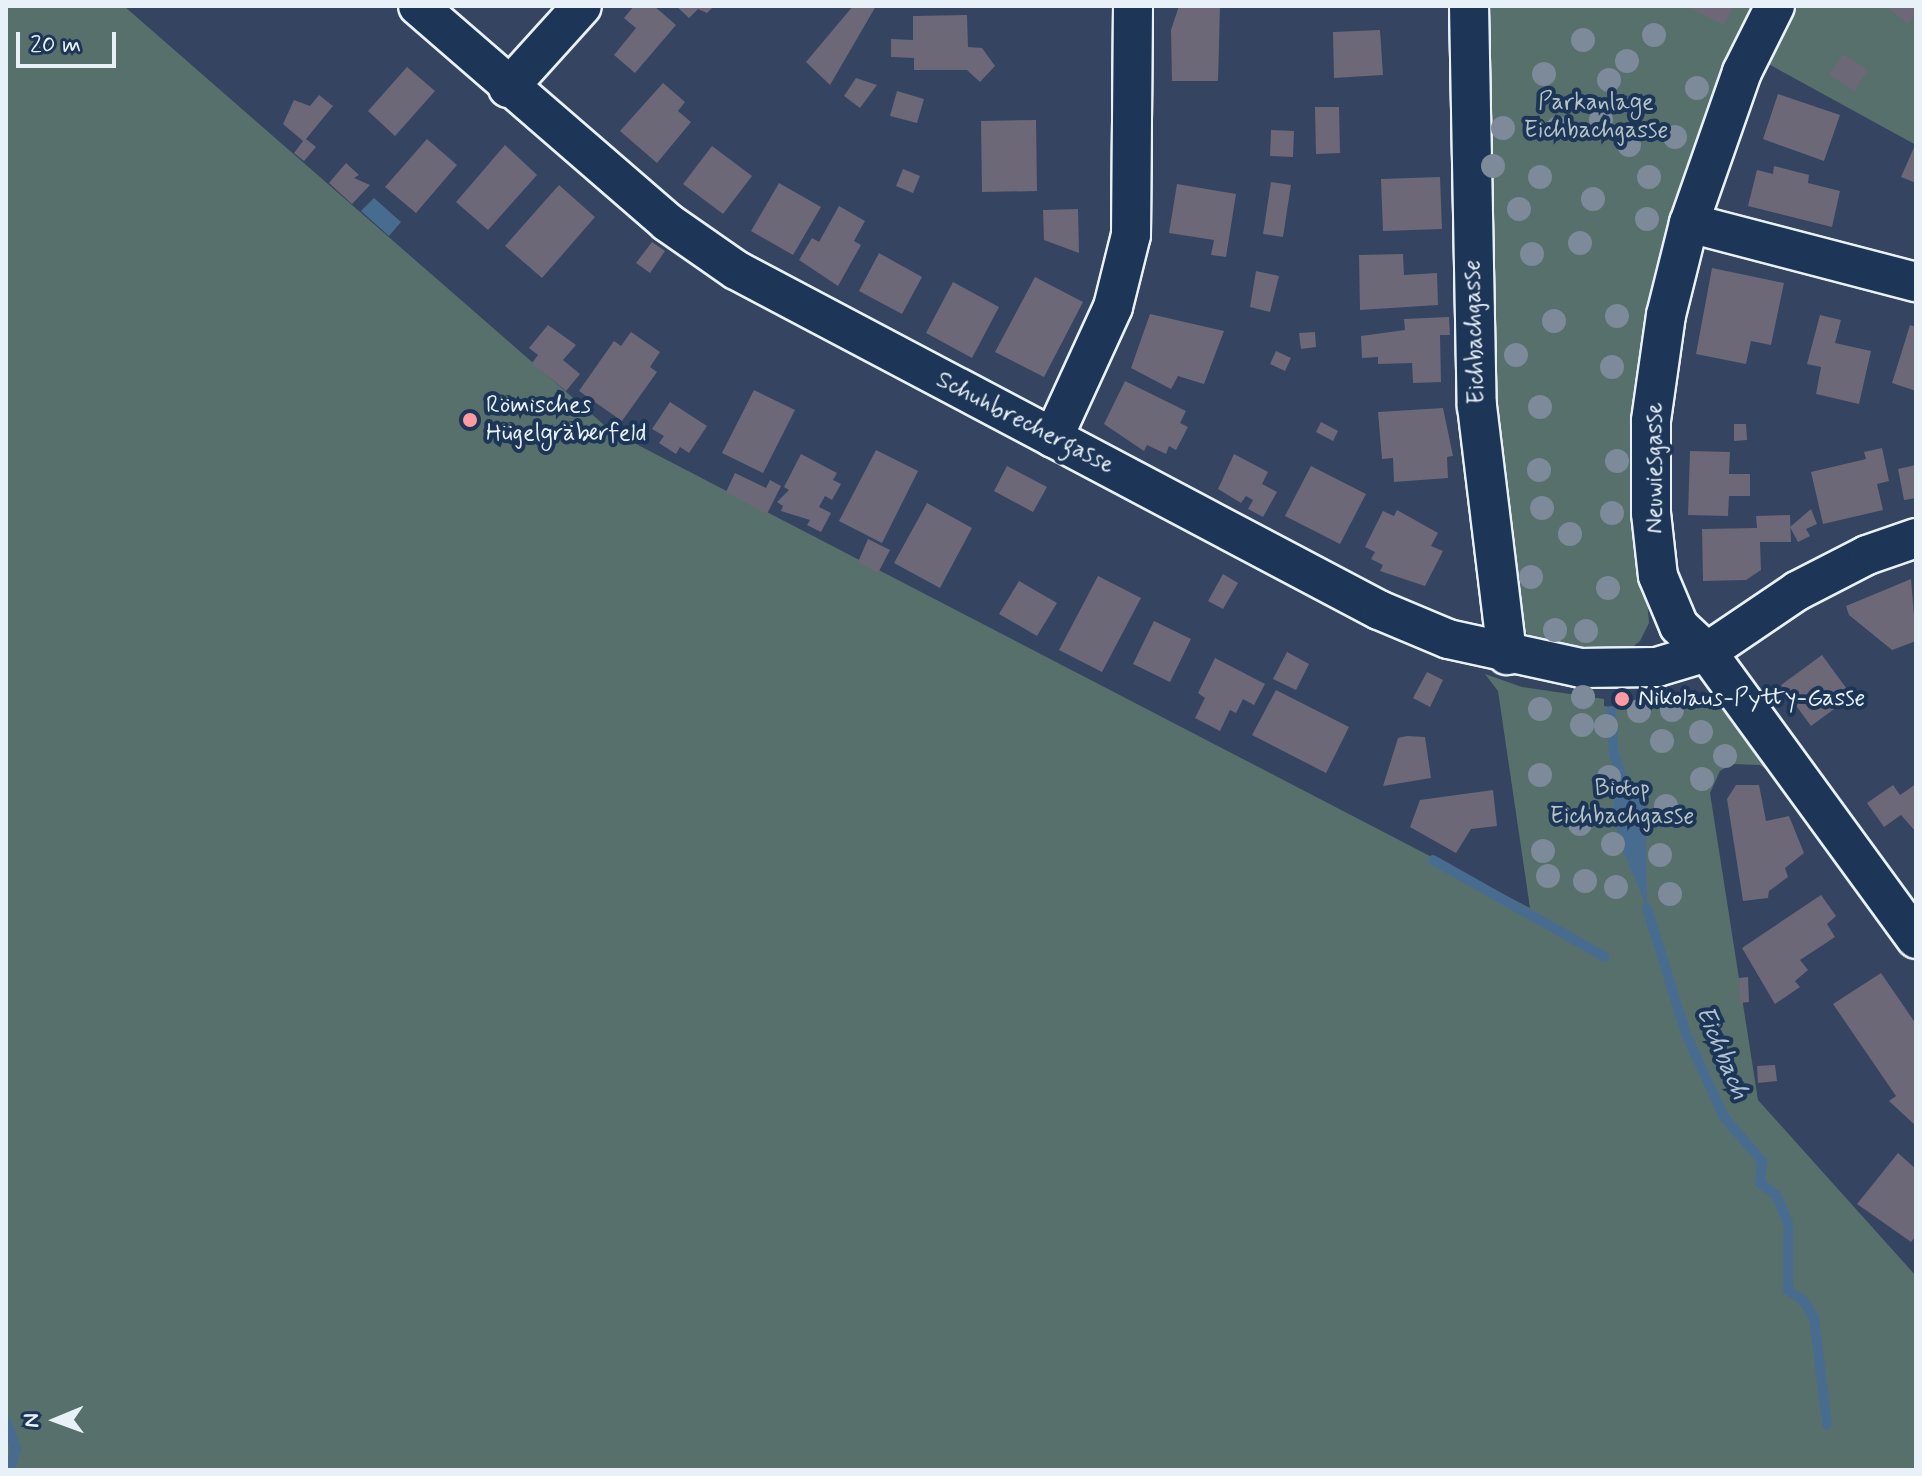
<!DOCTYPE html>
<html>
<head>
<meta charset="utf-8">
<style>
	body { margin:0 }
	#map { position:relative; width:1922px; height:1476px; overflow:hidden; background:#354461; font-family:Mynerve,sans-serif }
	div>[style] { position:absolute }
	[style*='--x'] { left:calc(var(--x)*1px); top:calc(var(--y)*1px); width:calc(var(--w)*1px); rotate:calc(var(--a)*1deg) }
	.green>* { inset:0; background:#58706c }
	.water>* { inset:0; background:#486c8f }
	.stream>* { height:10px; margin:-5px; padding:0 5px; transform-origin:5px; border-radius:5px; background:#486c8f }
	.building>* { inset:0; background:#6c6877 }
	.roads { filter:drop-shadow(2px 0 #e8f1f8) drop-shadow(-2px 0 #e8f1f8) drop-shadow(0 2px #e8f1f8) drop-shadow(0 -2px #e8f1f8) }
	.minor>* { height:38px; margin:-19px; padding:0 19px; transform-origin:19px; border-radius:19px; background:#1d3557 }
	.trees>* { width:24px; height:24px; margin:-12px; border-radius:50%; background:#7c8a99 }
	.dots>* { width:22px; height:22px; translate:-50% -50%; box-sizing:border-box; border:4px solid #1d3557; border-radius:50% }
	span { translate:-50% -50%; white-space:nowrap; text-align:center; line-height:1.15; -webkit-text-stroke:8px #1d3557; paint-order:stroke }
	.park-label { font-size:24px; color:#b6c4c7 }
	.street-label { font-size:24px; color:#e8f1f8 }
	.poi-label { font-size:24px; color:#e8f1f8 }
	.left { translate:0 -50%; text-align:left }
	.water-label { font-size:26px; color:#b0c2d3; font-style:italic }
	.frame { position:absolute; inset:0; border:8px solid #e8f1f8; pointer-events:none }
	.north { position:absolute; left:16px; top:1380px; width:80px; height:80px; -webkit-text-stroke:6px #1d3557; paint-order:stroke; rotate:269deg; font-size:22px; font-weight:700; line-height:32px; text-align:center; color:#e8f1f8 }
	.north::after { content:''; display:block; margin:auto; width:28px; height:36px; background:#e8f1f8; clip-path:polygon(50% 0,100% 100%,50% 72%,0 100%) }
	.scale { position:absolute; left:16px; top:32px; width:100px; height:36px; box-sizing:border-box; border:4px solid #e8f1f8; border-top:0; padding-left:10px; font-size:24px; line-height:28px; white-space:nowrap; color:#e8f1f8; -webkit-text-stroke:6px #1d3557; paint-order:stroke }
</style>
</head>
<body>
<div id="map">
	<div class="green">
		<div style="clip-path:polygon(6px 6px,124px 6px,611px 431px,1530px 908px,1498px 691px,1485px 674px,1522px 687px,1604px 699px,1604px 706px,1632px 710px,1633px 702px,1690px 698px,1717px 703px,1771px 773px,1760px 765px,1732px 764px,1720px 771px,1710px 793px,1758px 1100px,1916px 1276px,1916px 1470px,6px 1470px)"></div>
		<div style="clip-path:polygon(1486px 6px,1761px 6px,1639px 498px,1649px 623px,1640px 641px,1624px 654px,1604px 656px,1536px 642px,1519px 625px,1496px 489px)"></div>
		<div style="clip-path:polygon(1791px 6px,1916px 6px,1916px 145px,1765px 62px)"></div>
	</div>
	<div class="water">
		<div style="clip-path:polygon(374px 198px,401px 222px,389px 236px,361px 211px)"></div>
		<div style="clip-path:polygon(1627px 791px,1639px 793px,1646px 806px,1647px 908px,1619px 840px,1613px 804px,1616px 795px)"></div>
	</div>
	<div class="stream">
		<div style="--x:1611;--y:711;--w:43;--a:86"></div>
		<div style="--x:1614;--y:754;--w:39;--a:71"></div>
		<div style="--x:1433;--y:860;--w:197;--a:29.4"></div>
		<div style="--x:1647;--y:908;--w:132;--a:72.8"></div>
		<div style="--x:1686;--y:1034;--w:91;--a:65.4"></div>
		<div style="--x:1724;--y:1117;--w:58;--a:49.2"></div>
		<div style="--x:1762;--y:1161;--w:22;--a:95"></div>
		<div style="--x:1760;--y:1183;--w:21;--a:37"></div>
		<div style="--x:1777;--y:1196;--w:29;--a:68"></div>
		<div style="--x:1788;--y:1223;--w:67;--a:90"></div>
		<div style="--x:1788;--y:1290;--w:19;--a:35"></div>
		<div style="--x:1804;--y:1301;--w:20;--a:60"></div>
		<div style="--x:1814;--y:1318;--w:107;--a:83"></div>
		<div style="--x:6;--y:1421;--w:30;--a:70"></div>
		<div style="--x:16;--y:1449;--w:22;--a:106"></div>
	</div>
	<div class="building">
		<div style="clip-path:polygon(634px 6px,654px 6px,676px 25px,635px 73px,614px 55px,636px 28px,624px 18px)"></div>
		<div style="clip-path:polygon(676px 6px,714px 6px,707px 13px,698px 9px,689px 18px)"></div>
		<div style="clip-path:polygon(853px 6px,876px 6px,830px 85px,806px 62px)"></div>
		<div style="clip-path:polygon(1179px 6px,1220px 6px,1218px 81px,1172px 81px,1171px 30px)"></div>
		<div style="clip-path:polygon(1686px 6px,1734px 6px,1724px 25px)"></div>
		<div style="clip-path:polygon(1886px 6px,1916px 6px,1916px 14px,1908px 24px)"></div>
		<div style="clip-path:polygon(967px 15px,968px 47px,982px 48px,995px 66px,980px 82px,967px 70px,914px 70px,914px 58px,891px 57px,891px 39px,913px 40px,913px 16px)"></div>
		<div style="clip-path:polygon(1380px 30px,1383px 75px,1334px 78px,1333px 32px)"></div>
		<div style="clip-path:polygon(1843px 54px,1868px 70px,1854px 91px,1829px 75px)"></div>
		<div style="clip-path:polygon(407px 67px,435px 91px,395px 136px,368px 111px)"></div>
		<div style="clip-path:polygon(856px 78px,877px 85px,860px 108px,844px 96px)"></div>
		<div style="clip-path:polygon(663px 83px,685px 102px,678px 111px,691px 122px,657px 163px,620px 131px)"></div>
		<div style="clip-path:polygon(897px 91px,924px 99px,917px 123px,890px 116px)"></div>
		<div style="clip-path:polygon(1778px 94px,1840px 115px,1824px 161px,1763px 139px)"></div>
		<div style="clip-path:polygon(319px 95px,333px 106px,306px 139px,316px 147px,304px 161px,294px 153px,303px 141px,283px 124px,294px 100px,310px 106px)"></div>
		<div style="clip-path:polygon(1315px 107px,1339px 107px,1340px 153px,1316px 154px)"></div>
		<div style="clip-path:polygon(1036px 120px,1037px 191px,982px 192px,981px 121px)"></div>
		<div style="clip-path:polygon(1271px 130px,1294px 131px,1293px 157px,1270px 156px)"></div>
		<div style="clip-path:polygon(427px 139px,457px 165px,416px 213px,385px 187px)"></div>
		<div style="clip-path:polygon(1916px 143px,1916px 183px,1901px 177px)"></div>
		<div style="clip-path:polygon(505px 145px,537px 175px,488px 230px,456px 202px)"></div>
		<div style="clip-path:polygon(712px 146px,752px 176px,723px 214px,683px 184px)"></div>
		<div style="clip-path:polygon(346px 163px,359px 175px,354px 178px,370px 185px,352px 204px,329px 183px)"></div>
		<div style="clip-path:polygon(1774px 166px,1809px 175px,1808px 183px,1840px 191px,1832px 227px,1748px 206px,1757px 170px,1773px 174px)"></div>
		<div style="clip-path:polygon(903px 169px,920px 176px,913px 193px,896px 186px)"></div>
		<div style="clip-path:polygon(1440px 177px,1442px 229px,1383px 231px,1381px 179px)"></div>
		<div style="clip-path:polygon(1271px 182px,1291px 185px,1283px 237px,1263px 234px)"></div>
		<div style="clip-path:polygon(779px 183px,821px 207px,793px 255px,751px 231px)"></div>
		<div style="clip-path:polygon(1177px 184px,1236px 194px,1226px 257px,1211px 255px,1214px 240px,1169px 233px)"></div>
		<div style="clip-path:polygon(559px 185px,595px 217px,542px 278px,505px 246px)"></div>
		<div style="clip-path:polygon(839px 206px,865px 221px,854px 241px,861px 245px,838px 286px,799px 260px,812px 238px,819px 242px)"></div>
		<div style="clip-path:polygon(1078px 209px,1079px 253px,1044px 240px,1043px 210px)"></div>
		<div style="clip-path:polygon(652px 242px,665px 251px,650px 273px,636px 263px)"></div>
		<div style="clip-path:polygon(879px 253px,922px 277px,902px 314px,859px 291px)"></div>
		<div style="clip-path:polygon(1403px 254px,1404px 275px,1437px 273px,1438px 305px,1360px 310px,1359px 255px)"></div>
		<div style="clip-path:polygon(1712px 268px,1784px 283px,1771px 345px,1751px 341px,1746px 364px,1696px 354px)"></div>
		<div style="clip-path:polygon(1256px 271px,1279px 276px,1270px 312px,1250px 307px)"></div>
		<div style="clip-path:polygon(1035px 277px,1083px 302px,1044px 377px,995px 352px)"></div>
		<div style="clip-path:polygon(953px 282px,999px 307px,972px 358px,926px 333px)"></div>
		<div style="clip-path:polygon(1150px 314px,1224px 331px,1204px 384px,1178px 376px,1171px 389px,1131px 368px)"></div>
		<div style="clip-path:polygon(1820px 315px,1841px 320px,1835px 343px,1871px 351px,1859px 404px,1816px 394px,1821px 367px,1807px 364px)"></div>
		<div style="clip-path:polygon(1449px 317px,1450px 335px,1440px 335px,1441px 382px,1413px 383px,1412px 363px,1378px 364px,1378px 357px,1362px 358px,1361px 336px,1405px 330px,1404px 319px)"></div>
		<div style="clip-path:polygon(548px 325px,576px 345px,563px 360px,580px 374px,566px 391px,532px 363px,538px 355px,529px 348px)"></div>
		<div style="clip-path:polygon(1910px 325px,1916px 327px,1916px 391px,1892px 383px)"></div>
		<div style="clip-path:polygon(631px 332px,660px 352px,650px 367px,657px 372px,622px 421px,579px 391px,614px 341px,621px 346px)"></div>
		<div style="clip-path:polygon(1315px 332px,1316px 347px,1301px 349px,1299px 333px)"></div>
		<div style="clip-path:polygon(1276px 351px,1291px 358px,1285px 371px,1270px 364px)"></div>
		<div style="clip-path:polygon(1125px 381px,1186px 411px,1180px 423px,1188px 427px,1176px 450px,1169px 446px,1166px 454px,1147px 445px,1144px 451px,1104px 424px)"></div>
		<div style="clip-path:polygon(754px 390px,795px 410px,763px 473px,722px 453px)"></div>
		<div style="clip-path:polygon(670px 402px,707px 426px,689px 453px,680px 447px,676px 454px,659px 443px,664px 436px,652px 429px)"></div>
		<div style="clip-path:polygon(1443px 408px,1453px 456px,1447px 457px,1448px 478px,1394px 482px,1393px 458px,1382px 459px,1378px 412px)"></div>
		<div style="clip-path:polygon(1321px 422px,1338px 431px,1333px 441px,1316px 432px)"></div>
		<div style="clip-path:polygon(1734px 424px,1746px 424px,1747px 440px,1734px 441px)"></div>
		<div style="clip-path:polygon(1882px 448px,1889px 481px,1877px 484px,1883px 510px,1823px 524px,1811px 472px,1866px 459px,1864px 452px)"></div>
		<div style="clip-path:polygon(876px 450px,918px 471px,882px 543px,839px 521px)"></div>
		<div style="clip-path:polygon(1690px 451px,1730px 452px,1729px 474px,1750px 474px,1750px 496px,1729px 496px,1728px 516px,1688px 515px)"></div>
		<div style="clip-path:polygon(801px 454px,837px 473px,833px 480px,841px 484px,832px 500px,825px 496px,819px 507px,831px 513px,821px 532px,807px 525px,810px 520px,781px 511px,783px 506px,777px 502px,789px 490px,784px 487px)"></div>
		<div style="clip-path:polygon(1234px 454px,1268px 472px,1262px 484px,1277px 492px,1263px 517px,1248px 509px,1253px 500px,1246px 496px,1241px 503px,1218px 489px)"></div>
		<div style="clip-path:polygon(1916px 465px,1916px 498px,1904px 500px,1898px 469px)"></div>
		<div style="clip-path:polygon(1007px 466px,1047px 487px,1033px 512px,994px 491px)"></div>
		<div style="clip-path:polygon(1311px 466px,1366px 494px,1340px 544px,1285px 516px)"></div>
		<div style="clip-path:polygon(735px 473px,766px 488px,770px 480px,781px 486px,767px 514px,726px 492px)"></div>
		<div style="clip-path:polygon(927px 503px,972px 528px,940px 588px,894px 563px)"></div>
		<div style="clip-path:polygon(1811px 509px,1817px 524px,1806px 529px,1810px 536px,1798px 542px,1790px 527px)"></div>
		<div style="clip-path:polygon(1397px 510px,1438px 533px,1431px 546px,1443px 551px,1425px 586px,1380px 571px,1383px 565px,1371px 559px,1375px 552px,1365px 547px,1383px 511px,1394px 516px)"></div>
		<div style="clip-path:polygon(1790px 515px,1791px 542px,1760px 542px,1761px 570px,1746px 580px,1703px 581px,1702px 529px,1757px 528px,1756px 516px)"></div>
		<div style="clip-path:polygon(868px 539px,890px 550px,878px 573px,858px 562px)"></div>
		<div style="clip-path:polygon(1223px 574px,1238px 583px,1223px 609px,1208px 601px)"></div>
		<div style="clip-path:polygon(1098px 576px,1141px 598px,1102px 672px,1059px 650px)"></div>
		<div style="clip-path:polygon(1911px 579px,1916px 641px,1892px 650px,1849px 615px,1846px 606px)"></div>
		<div style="clip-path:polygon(1019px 581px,1057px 603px,1037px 636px,999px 614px)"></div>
		<div style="clip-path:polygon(1154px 621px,1191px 639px,1170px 682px,1133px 664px)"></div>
		<div style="clip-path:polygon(1287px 652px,1309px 664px,1296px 690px,1273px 679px)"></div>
		<div style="clip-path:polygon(1822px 655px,1852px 696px,1811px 726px,1781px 685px)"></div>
		<div style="clip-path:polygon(1215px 658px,1265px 684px,1254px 705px,1243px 699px,1236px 713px,1230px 710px,1220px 731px,1195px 718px,1205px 698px,1198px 693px)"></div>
		<div style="clip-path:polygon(1427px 672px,1443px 680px,1430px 707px,1413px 698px)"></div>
		<div style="clip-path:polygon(1276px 690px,1349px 727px,1326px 773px,1252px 735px)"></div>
		<div style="clip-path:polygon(1407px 736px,1425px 737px,1431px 778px,1383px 786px,1398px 738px)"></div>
		<div style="clip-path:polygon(1916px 784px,1916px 832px,1901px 815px,1884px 827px,1867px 803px,1893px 785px,1900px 795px)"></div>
		<div style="clip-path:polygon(1736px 785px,1759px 785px,1766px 821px,1789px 816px,1804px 853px,1785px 868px,1788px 877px,1769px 891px,1768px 898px,1743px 901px,1727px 799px)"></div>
		<div style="clip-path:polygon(1493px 790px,1497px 826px,1471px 829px,1456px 853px,1410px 827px,1420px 800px)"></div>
		<div style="clip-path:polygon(1821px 895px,1836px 916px,1827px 924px,1835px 937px,1800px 960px,1808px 970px,1795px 981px,1800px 987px,1775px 1004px,1742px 948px)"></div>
		<div style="clip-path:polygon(1881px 973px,1916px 1024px,1916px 1126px,1889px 1101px,1896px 1096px,1833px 1004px)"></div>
		<div style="clip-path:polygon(1748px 977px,1749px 1002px,1740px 1003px,1739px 978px)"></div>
		<div style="clip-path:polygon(1775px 1065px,1777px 1081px,1758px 1083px,1757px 1066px)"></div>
		<div style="clip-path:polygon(1898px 1153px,1916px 1169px,1916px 1236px,1911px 1242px,1857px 1204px)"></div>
	</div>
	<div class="roads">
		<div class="minor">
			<div style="--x:418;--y:6;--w:330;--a:40.9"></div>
			<div style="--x:667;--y:222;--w:84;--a:34.8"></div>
			<div style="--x:736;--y:270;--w:727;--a:27.87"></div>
			<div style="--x:1379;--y:610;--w:75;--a:22.8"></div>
			<div style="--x:1448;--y:639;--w:136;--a:12.3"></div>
			<div style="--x:1581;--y:668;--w:76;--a:-0.8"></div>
			<div style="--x:1657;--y:667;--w:52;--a:-16.7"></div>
			<div style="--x:1707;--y:652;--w:109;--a:-34.1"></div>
			<div style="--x:1797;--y:591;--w:79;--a:-27.2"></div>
			<div style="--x:1867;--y:555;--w:52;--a:-19.1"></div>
			<div style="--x:1469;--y:6;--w:400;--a:88.9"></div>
			<div style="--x:1477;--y:406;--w:251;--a:83.1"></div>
			<div style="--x:1775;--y:6;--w:74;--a:116.6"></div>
			<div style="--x:1742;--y:72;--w:160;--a:109.3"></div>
			<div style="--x:1689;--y:223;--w:95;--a:104"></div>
			<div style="--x:1666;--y:315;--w:107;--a:98.1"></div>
			<div style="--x:1651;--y:421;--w:92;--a:90"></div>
			<div style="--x:1651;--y:513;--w:63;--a:83.7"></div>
			<div style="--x:1658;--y:576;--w:54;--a:67.2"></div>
			<div style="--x:1679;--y:626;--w:38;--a:43"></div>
			<div style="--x:1707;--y:652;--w:355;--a:53.9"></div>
			<div style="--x:508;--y:88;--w:110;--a:-47.9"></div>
			<div style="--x:1689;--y:223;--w:235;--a:14.6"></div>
			<div style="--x:1053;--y:438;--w:144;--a:-65.4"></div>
			<div style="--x:1113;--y:307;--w:74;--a:-76"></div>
			<div style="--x:1131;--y:235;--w:229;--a:-89.5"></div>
		</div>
	</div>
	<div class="trees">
		<div style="left:1654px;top:35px"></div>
		<div style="left:1583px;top:40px"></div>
		<div style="left:1627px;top:61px"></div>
		<div style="left:1544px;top:74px"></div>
		<div style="left:1609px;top:80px"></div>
		<div style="left:1697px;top:88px"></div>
		<div style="left:1601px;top:120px"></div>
		<div style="left:1503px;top:128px"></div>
		<div style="left:1558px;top:128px"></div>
		<div style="left:1675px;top:137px"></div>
		<div style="left:1629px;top:145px"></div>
		<div style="left:1493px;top:166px"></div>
		<div style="left:1540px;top:177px"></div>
		<div style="left:1649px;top:177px"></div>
		<div style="left:1593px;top:199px"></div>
		<div style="left:1519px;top:209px"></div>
		<div style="left:1647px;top:219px"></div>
		<div style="left:1580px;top:243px"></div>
		<div style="left:1532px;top:254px"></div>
		<div style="left:1617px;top:316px"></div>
		<div style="left:1554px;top:321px"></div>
		<div style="left:1516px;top:355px"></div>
		<div style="left:1612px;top:367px"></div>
		<div style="left:1540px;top:407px"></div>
		<div style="left:1617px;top:461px"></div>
		<div style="left:1539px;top:470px"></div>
		<div style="left:1542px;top:508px"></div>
		<div style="left:1612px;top:513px"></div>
		<div style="left:1570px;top:534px"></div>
		<div style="left:1531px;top:577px"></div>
		<div style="left:1608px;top:588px"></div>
		<div style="left:1555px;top:630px"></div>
		<div style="left:1586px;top:631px"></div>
		<div style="left:1583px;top:697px"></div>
		<div style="left:1540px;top:709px"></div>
		<div style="left:1672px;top:710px"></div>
		<div style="left:1639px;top:711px"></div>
		<div style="left:1582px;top:725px"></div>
		<div style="left:1606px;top:726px"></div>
		<div style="left:1701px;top:732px"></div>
		<div style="left:1662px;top:741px"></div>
		<div style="left:1725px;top:756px"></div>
		<div style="left:1540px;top:775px"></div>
		<div style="left:1609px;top:777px"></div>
		<div style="left:1702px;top:779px"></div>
		<div style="left:1666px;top:806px"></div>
		<div style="left:1580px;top:824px"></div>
		<div style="left:1613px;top:844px"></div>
		<div style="left:1543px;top:851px"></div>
		<div style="left:1660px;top:855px"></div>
		<div style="left:1548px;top:876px"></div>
		<div style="left:1585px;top:881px"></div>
		<div style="left:1616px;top:887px"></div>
		<div style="left:1670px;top:894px"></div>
	</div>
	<div class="dots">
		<div style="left:470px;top:420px;background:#ff9aa2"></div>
		<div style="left:1622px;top:699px;background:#ff9aa2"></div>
	</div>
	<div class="park-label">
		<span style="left:1596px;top:117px">Parkanlage<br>Eichbachgasse</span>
		<span style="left:1622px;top:803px">Biotop<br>Eichbachgasse</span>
	</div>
	<div class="street-label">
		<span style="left:1475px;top:332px;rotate:-92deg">Eichbachgasse</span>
		<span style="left:1025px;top:423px;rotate:27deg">Schuhbrechergasse</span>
		<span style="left:1655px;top:468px;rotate:-90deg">Neuwiesgasse</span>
	</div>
	<div class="poi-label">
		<span class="left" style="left:486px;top:420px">Römisches<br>Hügelgräberfeld</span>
		<span class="left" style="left:1638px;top:699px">Nikolaus-Pytty-Gasse</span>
	</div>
	<div class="water-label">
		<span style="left:1721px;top:1053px;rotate:67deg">Eichbach</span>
	</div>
	<div class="frame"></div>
	<div class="north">N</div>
	<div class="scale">20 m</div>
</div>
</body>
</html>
